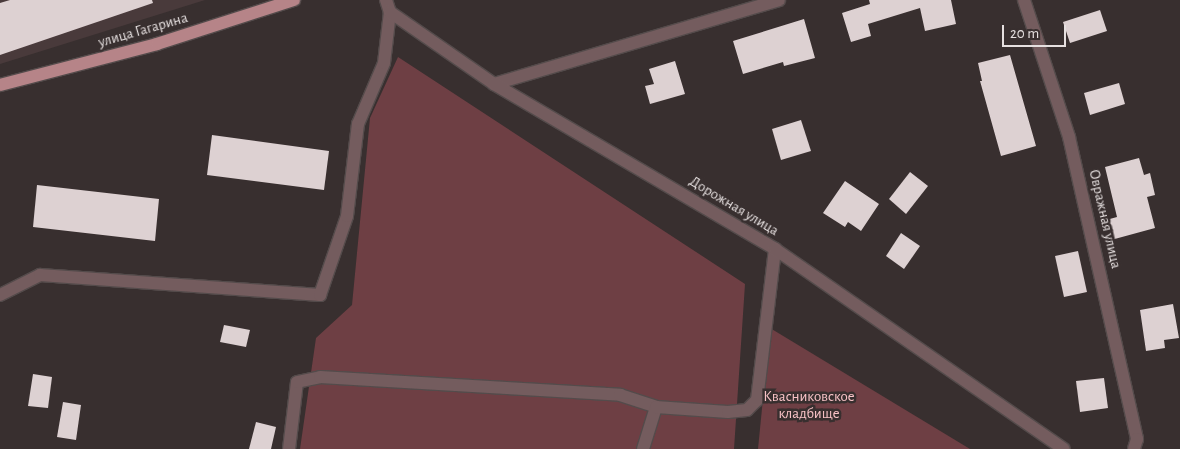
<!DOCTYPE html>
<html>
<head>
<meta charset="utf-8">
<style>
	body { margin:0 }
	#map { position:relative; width:1180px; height:449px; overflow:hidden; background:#382f2f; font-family:"Alegreya Sans",sans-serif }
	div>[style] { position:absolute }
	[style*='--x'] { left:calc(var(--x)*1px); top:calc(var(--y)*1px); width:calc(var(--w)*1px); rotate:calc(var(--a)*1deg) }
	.built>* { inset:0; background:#493a3b }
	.green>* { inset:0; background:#6e3f44 }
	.building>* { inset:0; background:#ddd1d2 }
	.roads { filter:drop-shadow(1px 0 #544b4b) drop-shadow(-1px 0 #544b4b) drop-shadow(0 1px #544b4b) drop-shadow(0 -1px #544b4b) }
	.minor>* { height:12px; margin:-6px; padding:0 6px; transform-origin:6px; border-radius:6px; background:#745c5e }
	.tertiary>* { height:12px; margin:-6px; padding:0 6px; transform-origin:6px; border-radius:6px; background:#745c5e }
	.primary>* { height:12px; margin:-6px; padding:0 6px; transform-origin:6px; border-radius:6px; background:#b68488 }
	span { translate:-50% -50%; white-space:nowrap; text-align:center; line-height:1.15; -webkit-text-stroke:5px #382f2f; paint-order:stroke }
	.street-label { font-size:15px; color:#e6e0e0 }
	.park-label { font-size:15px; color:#f8c2c6 }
	.scale { position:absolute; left:1002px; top:25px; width:64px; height:22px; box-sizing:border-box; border:2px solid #e6e0e0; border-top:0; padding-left:6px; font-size:15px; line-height:18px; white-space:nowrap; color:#e6e0e0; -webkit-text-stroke:4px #382f2f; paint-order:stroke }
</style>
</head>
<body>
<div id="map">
	<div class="built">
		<div style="clip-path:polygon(0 0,205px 0,0 64px)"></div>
	</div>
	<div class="green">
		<div style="clip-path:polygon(398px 57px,745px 284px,734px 449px,300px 449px,316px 338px,352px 305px,370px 118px)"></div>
		<div style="clip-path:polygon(770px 328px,970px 449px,758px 449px)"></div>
	</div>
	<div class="building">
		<div style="clip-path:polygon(10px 0,152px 0,153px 3px,0 55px,0 3px)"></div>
		<div style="clip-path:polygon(869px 0,951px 0,956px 24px,925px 31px,920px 8px,868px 24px,871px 36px,851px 42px,842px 13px,870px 4px)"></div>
		<div style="clip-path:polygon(1100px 10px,1107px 31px,1070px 43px,1063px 22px)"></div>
		<div style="clip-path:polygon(804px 19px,815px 58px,784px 66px,783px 62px,743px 74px,733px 41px)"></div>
		<div style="clip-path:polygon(1010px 55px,1036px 146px,1001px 156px,980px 81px,982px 81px,978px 63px)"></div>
		<div style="clip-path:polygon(675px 61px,685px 94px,650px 104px,645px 86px,654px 84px,649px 69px)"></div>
		<div style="clip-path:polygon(1119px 83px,1125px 104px,1090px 115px,1084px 93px)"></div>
		<div style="clip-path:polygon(801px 120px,811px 151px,781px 160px,772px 129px)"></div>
		<div style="clip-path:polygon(212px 135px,329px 151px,324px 190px,207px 175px)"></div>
		<div style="clip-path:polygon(1139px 158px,1144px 175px,1150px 173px,1155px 195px,1147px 197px,1155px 228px,1111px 240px,1106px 220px,1117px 217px,1105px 167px)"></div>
		<div style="clip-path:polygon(910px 172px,928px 186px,906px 214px,889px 199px)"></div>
		<div style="clip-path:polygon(845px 181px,879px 204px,861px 231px,848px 222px,845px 227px,823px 213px)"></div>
		<div style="clip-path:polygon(37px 185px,159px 199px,155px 241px,33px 227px)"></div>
		<div style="clip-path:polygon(901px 233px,920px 246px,904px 269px,886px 256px)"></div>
		<div style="clip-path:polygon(1078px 251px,1087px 292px,1064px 297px,1055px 256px)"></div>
		<div style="clip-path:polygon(1173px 304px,1179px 338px,1164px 340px,1165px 348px,1146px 351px,1140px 310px)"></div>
		<div style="clip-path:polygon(224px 325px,250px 330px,246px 347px,220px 342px)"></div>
		<div style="clip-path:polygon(33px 374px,52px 377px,48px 408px,28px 406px)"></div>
		<div style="clip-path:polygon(1104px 378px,1108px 408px,1080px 412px,1076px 381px)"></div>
		<div style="clip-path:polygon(63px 402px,81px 405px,76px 440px,57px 437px)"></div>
		<div style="clip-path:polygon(256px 422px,276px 427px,271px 449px,249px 449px)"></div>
	</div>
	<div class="roads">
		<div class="minor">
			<div style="--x:1024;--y:0;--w:144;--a:71.8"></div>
			<div style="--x:1069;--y:137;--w:310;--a:77.3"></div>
			<div style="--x:1137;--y:439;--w:10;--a:107"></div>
			<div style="--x:494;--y:84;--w:297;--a:-16.4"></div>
			<div style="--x:0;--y:295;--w:45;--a:-26.6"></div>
			<div style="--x:40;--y:275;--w:281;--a:4.1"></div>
			<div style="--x:320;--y:295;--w:83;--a:-71.1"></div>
			<div style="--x:347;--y:216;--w:93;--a:-83.2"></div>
			<div style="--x:358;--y:124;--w:66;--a:-66.9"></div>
			<div style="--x:384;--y:63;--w:51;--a:-83.3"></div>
			<div style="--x:289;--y:449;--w:67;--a:-83.2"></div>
			<div style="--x:297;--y:382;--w:24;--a:-12"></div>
			<div style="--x:320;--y:377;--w:301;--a:3.4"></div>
			<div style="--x:620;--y:395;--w:38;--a:18"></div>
			<div style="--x:643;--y:449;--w:44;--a:-72.8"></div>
			<div style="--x:656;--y:407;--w:72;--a:4"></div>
			<div style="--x:728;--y:412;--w:19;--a:-6"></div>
			<div style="--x:747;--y:410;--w:14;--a:-45"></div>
			<div style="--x:757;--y:400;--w:152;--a:-83.2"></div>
		</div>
		<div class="tertiary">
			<div style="--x:386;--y:0;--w:13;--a:72"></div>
			<div style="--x:390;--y:12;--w:126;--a:34.7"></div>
			<div style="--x:494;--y:84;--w:326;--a:30.4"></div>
			<div style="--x:775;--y:249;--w:351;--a:34.7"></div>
		</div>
		<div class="primary">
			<div style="--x:0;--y:85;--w:162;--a:-14.6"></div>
			<div style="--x:157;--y:44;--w:144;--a:-17.8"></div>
		</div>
	</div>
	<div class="street-label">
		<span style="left:143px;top:30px;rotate:-16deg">улица Гагарина</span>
		<span style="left:734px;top:206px;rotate:31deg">Дорожная улица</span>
		<span style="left:1105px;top:219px;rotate:77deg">Овражная улица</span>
	</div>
	<div class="park-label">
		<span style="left:809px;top:405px">Квасниковское<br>кладбище</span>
	</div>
	<div class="scale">20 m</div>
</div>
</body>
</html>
